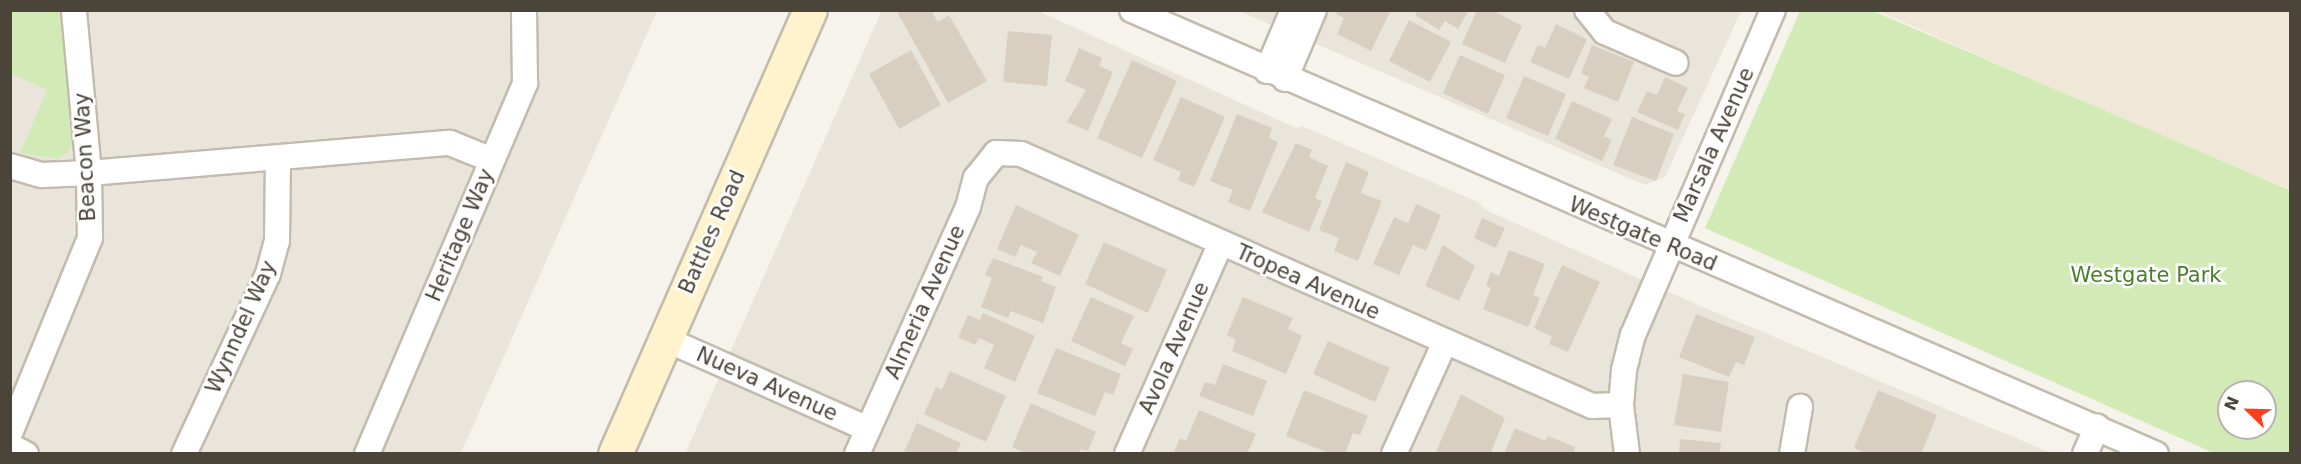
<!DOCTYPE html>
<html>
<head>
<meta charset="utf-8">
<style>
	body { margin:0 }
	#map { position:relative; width:2301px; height:464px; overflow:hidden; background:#f6f3ec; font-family:"DejaVu Sans",sans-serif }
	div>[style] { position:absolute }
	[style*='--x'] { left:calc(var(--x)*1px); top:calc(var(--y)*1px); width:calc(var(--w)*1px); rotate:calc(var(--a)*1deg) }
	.residential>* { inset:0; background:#eae5da }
	.education>* { inset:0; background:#efe8d6 }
	.green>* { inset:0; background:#d2eab5 }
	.building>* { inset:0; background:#d8cfc1 }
	.roads { filter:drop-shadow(2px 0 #c2bbae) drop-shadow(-2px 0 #c2bbae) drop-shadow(0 2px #c2bbae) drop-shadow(0 -2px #c2bbae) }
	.street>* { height:24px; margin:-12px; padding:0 12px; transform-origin:12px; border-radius:12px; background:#fff }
	.secondary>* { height:33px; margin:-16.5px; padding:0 16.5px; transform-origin:16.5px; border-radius:16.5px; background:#fff3cd }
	span { translate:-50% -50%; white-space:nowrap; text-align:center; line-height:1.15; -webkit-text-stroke:5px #fff; paint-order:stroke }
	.street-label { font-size:21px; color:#4b4439 }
	.park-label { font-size:21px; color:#4a7f2a }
	.frame { position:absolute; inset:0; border:12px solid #4b4439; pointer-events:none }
	.north { position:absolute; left:2217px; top:380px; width:60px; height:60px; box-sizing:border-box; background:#fff; border:2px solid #b7b4b0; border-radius:50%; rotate:293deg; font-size:16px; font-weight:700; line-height:24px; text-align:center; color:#4b4439 }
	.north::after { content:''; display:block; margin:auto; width:21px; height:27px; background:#fc3f1d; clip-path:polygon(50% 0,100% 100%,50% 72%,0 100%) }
</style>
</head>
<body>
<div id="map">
	<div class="residential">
		<div style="clip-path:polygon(882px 10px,1038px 11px,1296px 128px,1302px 126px,1478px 202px,1486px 210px,1696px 304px,2051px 453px,685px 454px)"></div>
		<div style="clip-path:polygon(64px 11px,657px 11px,461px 453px,11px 454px,11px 74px,47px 90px,43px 159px)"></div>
		<div style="clip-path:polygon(1239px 11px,1741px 11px,1665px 177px,1645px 185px)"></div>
	</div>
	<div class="education">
		<div style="clip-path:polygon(1878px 11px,2290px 11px,2290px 189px,2153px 132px)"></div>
	</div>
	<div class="green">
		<div style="clip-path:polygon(11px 11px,64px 11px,75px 139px,69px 151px,58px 159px,20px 153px,47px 90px,11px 74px)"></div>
		<div style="clip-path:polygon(evenodd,1800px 11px,1873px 11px,2290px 190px,2290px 453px,2214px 453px,1705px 228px,1800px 11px,2229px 392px,2265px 392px,2265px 428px,2229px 428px,2229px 392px)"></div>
	</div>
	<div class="building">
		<div style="clip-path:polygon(896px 10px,931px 10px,938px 22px,949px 15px,987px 81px,948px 103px)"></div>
		<div style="clip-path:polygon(1338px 10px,1390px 12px,1371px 51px,1337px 34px,1344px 18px,1336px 14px)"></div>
		<div style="clip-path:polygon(1418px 10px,1469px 10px,1458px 29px,1445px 21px,1439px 30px,1415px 15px)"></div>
		<div style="clip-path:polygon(1477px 10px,1492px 10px,1522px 26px,1505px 63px,1462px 44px)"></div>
		<div style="clip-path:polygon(1409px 20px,1451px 42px,1430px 82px,1389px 61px)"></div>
		<div style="clip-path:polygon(1556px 24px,1587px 39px,1569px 79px,1530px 62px,1538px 45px,1545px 48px)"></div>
		<div style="clip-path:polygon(1008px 31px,1052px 35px,1047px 86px,1003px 82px)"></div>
		<div style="clip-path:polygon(1592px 45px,1634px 62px,1618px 102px,1584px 88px,1589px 77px,1581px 73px)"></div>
		<div style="clip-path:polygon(1079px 48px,1102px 58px,1099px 66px,1113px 72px,1088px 131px,1067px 122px,1086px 90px,1065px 81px)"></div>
		<div style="clip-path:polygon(911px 50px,941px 105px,899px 129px,869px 74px)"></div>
		<div style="clip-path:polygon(1460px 55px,1505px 75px,1488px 114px,1443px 93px)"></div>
		<div style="clip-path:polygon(1132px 60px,1177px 81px,1142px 158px,1097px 138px)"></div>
		<div style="clip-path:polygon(1524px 76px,1566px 94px,1548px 136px,1506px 118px)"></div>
		<div style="clip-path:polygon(1665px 77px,1688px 88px,1677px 111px,1685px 114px,1678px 130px,1637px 112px,1647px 91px,1657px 95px)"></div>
		<div style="clip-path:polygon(1181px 97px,1225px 117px,1194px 187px,1178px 180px,1181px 172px,1153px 160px)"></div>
		<div style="clip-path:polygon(1572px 101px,1612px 119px,1604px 136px,1612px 140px,1602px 161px,1555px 139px)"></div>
		<div style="clip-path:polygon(1237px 114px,1272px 128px,1269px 138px,1278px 142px,1250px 211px,1228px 202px,1233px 190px,1210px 181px)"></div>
		<div style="clip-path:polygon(1632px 117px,1674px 134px,1656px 181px,1613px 165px)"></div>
		<div style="clip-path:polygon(1296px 143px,1312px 150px,1309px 157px,1328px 166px,1315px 198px,1322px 201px,1309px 232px,1262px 212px)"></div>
		<div style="clip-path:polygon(1346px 162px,1369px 172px,1361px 193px,1382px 201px,1358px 261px,1334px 251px,1339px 238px,1319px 230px)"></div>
		<div style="clip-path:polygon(1416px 204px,1441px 215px,1426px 251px,1413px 245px,1399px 275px,1373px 264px,1394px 217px,1408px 223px)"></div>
		<div style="clip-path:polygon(1016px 205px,1079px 235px,1060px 276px,1031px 263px,1037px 252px,1021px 245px,1015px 257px,997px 249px)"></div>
		<div style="clip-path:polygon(1482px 218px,1505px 228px,1496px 248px,1474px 238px)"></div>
		<div style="clip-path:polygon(1104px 242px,1167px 270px,1148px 313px,1085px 284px)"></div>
		<div style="clip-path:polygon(1443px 245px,1475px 266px,1459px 301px,1425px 286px)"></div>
		<div style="clip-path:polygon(1509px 250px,1545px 264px,1533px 295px,1540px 298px,1528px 327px,1483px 309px,1491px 288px,1486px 286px,1491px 272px,1499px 276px)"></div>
		<div style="clip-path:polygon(993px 258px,1043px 277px,1041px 281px,1056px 287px,1043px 323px,1011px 311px,1008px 318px,981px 307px,992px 278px,985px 275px)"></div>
		<div style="clip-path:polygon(1562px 265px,1600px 282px,1568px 352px,1549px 344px,1552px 337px,1534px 328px)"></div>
		<div style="clip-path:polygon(1091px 297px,1134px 316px,1121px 343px,1133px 349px,1125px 366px,1071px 341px)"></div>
		<div style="clip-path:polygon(1243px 297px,1293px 318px,1288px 329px,1302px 336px,1286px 374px,1232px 351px,1236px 340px,1227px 335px)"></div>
		<div style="clip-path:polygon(983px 313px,1035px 336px,1015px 382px,984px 368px,994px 345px,979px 338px,975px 345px,958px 337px,968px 315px,980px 320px)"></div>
		<div style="clip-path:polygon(1696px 314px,1755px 337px,1744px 365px,1736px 362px,1729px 377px,1679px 357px)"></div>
		<div style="clip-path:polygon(1328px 341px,1390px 368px,1375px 402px,1313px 374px)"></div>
		<div style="clip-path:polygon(1056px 348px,1121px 374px,1113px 395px,1105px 392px,1095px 416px,1037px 393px)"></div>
		<div style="clip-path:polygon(1223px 364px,1267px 381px,1253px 416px,1199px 396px,1205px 382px,1215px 385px)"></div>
		<div style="clip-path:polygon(950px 371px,1006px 396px,986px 442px,924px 414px,936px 387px,942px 390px)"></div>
		<div style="clip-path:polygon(1683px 374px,1729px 382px,1721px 432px,1674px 425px)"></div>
		<div style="clip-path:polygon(1304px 390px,1368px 416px,1360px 435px,1353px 433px,1345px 454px,1331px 454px,1286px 436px)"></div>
		<div style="clip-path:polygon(1878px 390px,1937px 415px,1921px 454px,1867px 454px,1854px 448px)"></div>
		<div style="clip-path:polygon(1461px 394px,1505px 418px,1490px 454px,1436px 452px)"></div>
		<div style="clip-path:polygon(1031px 403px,1096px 432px,1088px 451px,1081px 449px,1079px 454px,1027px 454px,1012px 447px)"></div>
		<div style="clip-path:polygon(1199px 410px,1256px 434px,1247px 454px,1174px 452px,1180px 438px,1186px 441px)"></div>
		<div style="clip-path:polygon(917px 423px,961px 443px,956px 454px,904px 452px)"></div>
		<div style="clip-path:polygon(1515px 428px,1545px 441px,1548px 436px,1575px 447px,1573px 454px,1504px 454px)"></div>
		<div style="clip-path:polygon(1680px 439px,1721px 443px,1720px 454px,1679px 454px)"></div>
	</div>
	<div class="roads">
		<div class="street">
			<div style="--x:1132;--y:10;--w:1116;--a:23.44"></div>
			<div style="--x:1587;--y:10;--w:28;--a:51"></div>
			<div style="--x:1605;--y:32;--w:77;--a:23.6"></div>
			<div style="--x:1267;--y:71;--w:66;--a:-66.9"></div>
			<div style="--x:1285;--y:79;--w:75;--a:-67.2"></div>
			<div style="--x:10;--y:166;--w:33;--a:16"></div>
			<div style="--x:42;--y:175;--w:47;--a:-2.4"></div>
			<div style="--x:89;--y:173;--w:362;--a:-4.8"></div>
			<div style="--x:450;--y:143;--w:45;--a:22"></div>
			<div style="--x:665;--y:339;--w:222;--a:23.9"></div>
			<div style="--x:10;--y:433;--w:211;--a:-67.7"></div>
			<div style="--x:90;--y:238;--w:65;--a:-90.9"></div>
			<div style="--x:89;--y:173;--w:164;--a:-95.3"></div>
			<div style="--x:10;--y:446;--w:18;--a:27"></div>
			<div style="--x:184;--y:454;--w:199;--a:-65"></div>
			<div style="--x:268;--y:274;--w:34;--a:-75"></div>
			<div style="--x:277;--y:241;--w:82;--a:-89.3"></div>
			<div style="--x:367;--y:454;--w:403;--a:-66.9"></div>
			<div style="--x:525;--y:83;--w:73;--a:-90.8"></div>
			<div style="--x:857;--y:454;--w:271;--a:-65.8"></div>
			<div style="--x:968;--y:207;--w:30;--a:-75"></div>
			<div style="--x:976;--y:178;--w:32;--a:-51"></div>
			<div style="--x:996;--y:153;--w:25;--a:2"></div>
			<div style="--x:1021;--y:154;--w:624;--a:23.81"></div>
			<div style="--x:1592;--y:406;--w:29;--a:-2"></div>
			<div style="--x:1127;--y:454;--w:231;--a:-66"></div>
			<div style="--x:1394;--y:454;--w:123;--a:-65.5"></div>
			<div style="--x:1627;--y:454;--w:49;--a:-97"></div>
			<div style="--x:1621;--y:405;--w:35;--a:-85"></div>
			<div style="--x:1624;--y:370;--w:36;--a:-76"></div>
			<div style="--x:1633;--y:335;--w:354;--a:-66.7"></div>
			<div style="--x:1792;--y:454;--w:48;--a:-80.3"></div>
			<div style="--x:2085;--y:454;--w:30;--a:-66"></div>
		</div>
		<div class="secondary">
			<div style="--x:615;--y:454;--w:485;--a:-66.3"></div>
		</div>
	</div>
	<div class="street-label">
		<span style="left:1714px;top:145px;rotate:-66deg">Marsala Avenue</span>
		<span style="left:85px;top:157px;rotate:-93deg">Beacon Way</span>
		<span style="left:712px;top:232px;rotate:-66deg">Battles Road</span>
		<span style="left:1643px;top:234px;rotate:23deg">Westgate Road</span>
		<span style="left:460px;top:235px;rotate:-67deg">Heritage Way</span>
		<span style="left:1308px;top:282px;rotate:24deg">Tropea Avenue</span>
		<span style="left:925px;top:302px;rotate:-66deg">Almeria Avenue</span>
		<span style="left:241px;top:327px;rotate:-66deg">Wynndel Way</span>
		<span style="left:1174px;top:348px;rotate:-66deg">Avola Avenue</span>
		<span style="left:767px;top:384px;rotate:24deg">Nueva Avenue</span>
	</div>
	<div class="park-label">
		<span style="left:2146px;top:275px">Westgate Park</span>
	</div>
	<div class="frame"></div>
	<div class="north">N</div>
</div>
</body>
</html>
